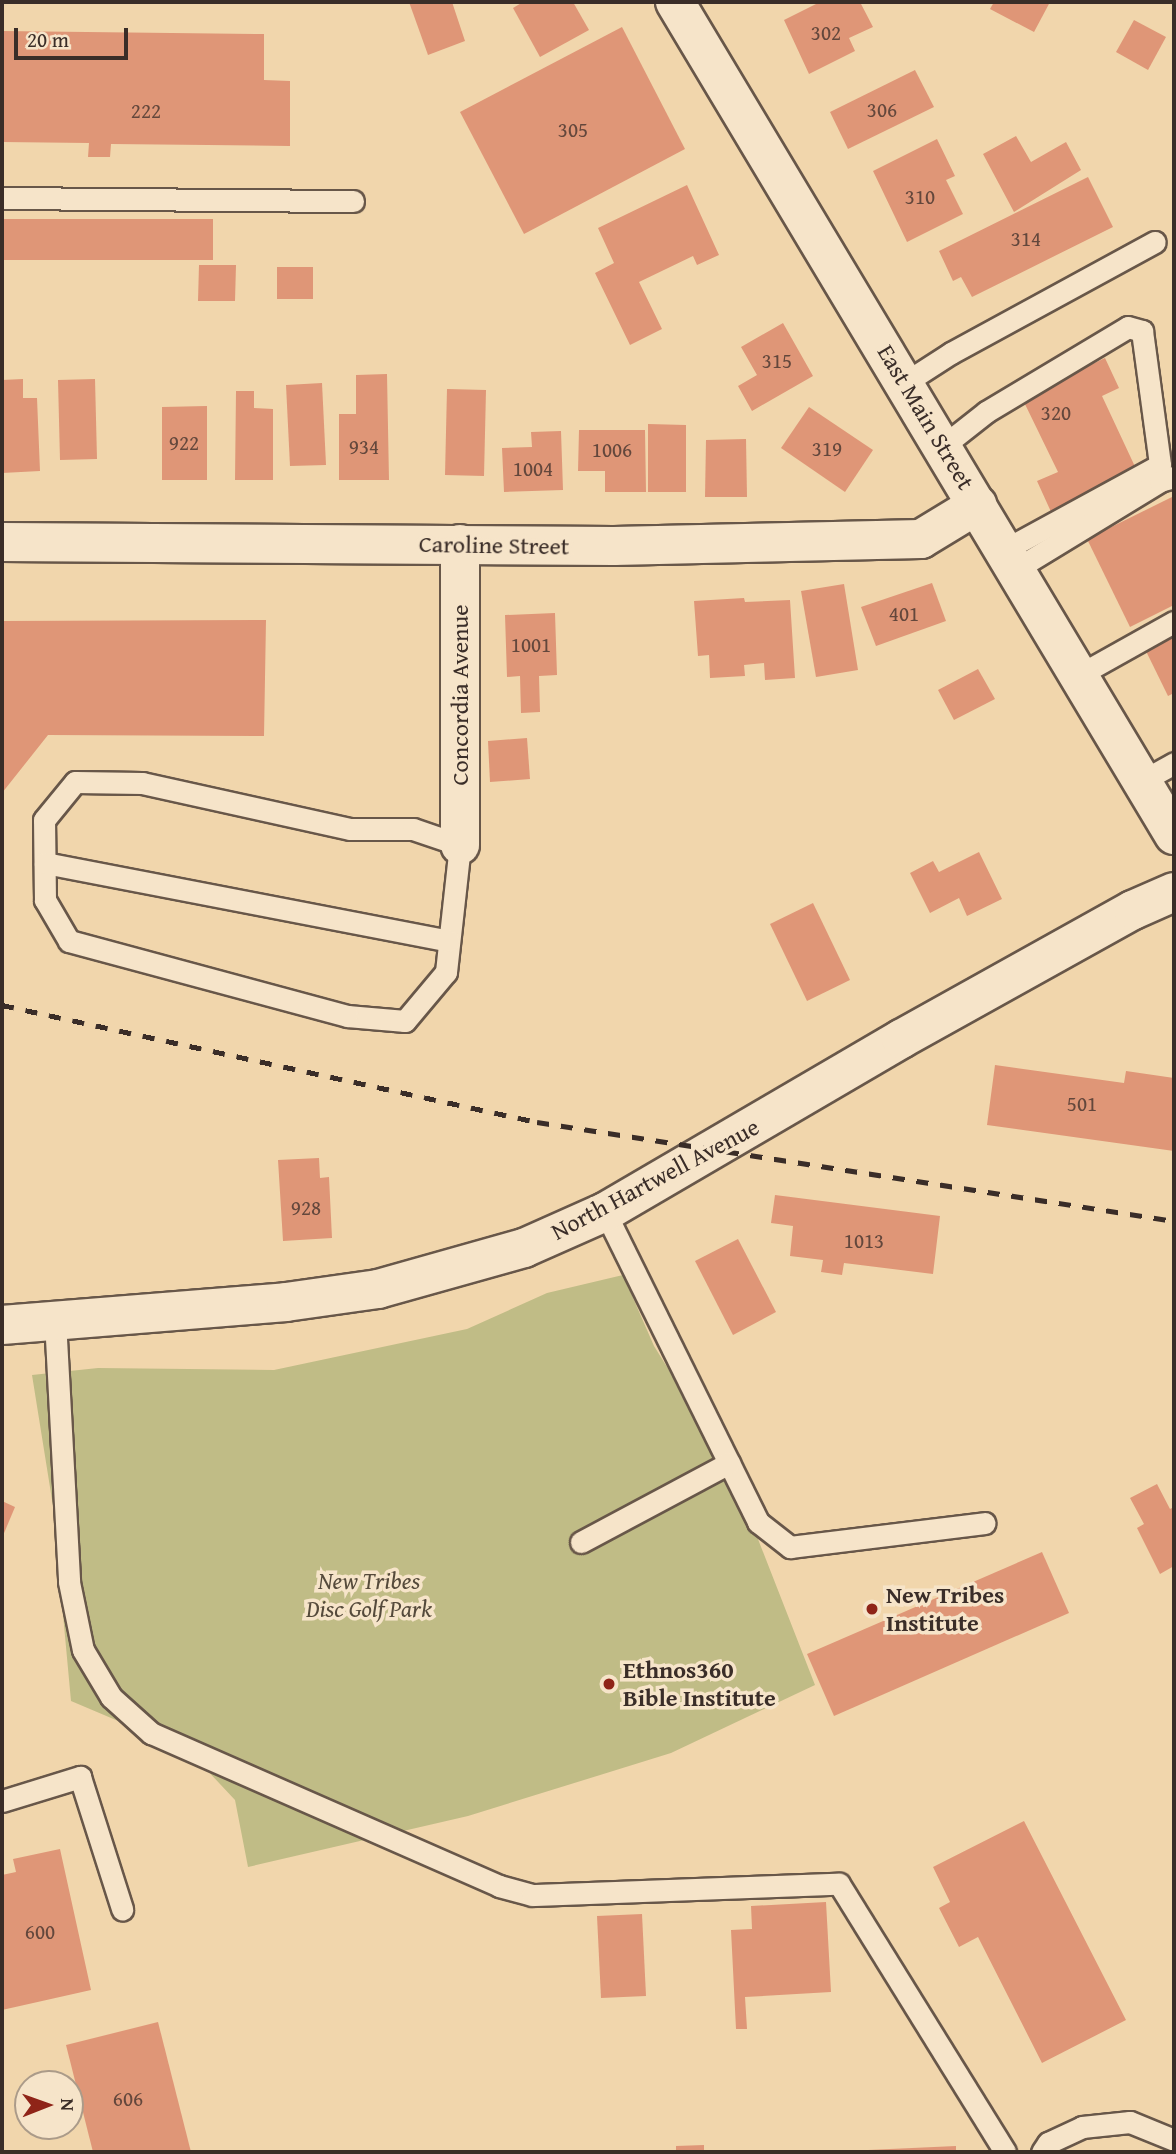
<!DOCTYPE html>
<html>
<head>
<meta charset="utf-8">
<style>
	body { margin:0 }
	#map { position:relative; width:1176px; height:2154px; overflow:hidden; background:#f1d6ac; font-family:"Gentium Book Plus",serif }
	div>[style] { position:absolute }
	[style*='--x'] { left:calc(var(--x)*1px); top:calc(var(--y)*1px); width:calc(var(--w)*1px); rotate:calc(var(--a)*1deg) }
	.green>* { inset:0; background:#c0bc86 }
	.building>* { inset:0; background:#df9677 }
	.roads { filter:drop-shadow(2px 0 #685749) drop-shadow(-2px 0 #685749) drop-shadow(0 2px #685749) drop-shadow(0 -2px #685749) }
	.lane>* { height:21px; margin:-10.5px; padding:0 10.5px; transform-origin:10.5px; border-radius:10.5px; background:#f6e4c9 }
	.street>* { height:38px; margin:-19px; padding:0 19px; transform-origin:19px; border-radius:19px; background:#f6e4c9 }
	.secondary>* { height:38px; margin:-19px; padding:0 19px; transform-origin:19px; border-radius:19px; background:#f6e4c9 }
	.rail>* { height:5px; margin-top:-2.5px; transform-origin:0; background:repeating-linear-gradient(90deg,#3a2d28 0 12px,transparent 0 24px) }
	.dots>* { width:19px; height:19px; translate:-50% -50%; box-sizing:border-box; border:4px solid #f6e4c9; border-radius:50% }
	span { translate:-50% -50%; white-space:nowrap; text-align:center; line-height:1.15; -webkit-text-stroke:7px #f6e4c9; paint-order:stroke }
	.number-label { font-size:21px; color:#63473c }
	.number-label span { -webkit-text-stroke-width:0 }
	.street-label { font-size:24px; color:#3a2d28 }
	.park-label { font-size:24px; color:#554a3b; font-style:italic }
	.poi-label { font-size:24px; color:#3a2d28; font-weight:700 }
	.left { translate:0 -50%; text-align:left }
	.frame { position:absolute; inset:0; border:4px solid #3a2d28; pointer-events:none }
	.north { position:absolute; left:14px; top:2070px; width:70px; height:70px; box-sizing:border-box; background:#f6e4c9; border:2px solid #ab9b89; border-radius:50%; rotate:89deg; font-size:19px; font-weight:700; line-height:28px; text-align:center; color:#3a2d28 }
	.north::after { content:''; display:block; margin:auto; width:24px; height:32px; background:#8f2418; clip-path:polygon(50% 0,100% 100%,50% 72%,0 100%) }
	.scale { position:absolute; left:14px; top:28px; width:114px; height:32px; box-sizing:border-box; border:4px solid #3a2d28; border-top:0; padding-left:9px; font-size:21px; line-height:24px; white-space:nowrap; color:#3a2d28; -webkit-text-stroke:5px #f6e4c9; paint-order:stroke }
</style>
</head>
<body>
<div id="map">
	<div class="green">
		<div style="clip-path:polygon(623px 1275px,654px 1346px,731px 1470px,815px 1685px,671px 1753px,468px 1816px,248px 1867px,235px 1800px,189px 1751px,71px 1701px,53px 1506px,32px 1375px,98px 1368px,274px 1370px,467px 1329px,547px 1293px)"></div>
	</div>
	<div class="building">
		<div style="clip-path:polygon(409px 2px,452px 2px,465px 41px,428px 55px)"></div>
		<div style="clip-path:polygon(523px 2px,573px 2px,589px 30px,540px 57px,513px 8px)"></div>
		<div style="clip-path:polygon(820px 2px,860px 2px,873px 27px,849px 38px,855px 51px,809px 74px,784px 20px)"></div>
		<div style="clip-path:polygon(994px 2px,1050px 2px,1034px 32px,990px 9px)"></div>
		<div style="clip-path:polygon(1134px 20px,1166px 37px,1148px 70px,1116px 52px)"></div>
		<div style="clip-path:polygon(622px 27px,685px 149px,524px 234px,460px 112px)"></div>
		<div style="clip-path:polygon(2px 31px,264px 34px,264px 80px,290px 81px,290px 146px,111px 144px,110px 157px,88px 157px,89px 143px,2px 142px)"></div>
		<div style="clip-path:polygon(915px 70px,934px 107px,848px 149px,830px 112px)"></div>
		<div style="clip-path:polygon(1016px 136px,1031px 162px,1066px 142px,1081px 170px,1014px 212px,983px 154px)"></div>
		<div style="clip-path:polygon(937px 139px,955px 176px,946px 180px,963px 214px,907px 242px,873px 171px)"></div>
		<div style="clip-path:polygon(1088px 177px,1113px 227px,972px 297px,961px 277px,953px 281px,939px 251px)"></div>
		<div style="clip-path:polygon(687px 185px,719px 255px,697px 265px,693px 256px,639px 282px,662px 329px,630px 345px,595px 273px,614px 263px,598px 228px)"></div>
		<div style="clip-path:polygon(2px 219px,213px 219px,213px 260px,2px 260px)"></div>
		<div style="clip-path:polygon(199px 265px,236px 265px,235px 301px,198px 301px)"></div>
		<div style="clip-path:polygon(277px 267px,313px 267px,313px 299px,277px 299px)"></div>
		<div style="clip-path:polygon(783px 323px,813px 376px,752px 411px,738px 386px,757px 375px,741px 347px)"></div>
		<div style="clip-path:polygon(1105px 358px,1119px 388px,1102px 396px,1138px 473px,1052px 514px,1037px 481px,1058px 472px,1022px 398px)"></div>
		<div style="clip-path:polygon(387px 374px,389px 480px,339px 480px,339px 414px,356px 414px,356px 375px)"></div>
		<div style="clip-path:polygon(23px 379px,23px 398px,37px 398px,40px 471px,2px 473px,2px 380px)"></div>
		<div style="clip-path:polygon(95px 379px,97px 459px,60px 460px,58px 380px)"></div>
		<div style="clip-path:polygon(322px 383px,326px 465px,290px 466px,286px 385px)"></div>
		<div style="clip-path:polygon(447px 389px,486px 390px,484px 476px,445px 475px)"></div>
		<div style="clip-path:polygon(236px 391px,254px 391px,254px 408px,273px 409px,273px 480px,235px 480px)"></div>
		<div style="clip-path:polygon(207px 406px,207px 480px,162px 480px,162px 407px)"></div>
		<div style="clip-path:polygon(809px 407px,873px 450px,845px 492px,781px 448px)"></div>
		<div style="clip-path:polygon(648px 424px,686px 425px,686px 492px,648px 492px)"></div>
		<div style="clip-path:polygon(579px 430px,645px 430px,646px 492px,605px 492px,605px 471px,578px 471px)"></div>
		<div style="clip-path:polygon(561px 431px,563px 490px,504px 492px,502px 448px,532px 447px,531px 432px)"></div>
		<div style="clip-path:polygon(746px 439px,747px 497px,705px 497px,706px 440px)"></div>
		<div style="clip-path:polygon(1174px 496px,1174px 605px,1130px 627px,1087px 539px)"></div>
		<div style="clip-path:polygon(932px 583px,946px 621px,876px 646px,861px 607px)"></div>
		<div style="clip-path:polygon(844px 584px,858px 670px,816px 677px,801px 591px)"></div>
		<div style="clip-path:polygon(744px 598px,745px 602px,790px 600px,795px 678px,765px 680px,764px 663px,744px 665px,745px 676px,710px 678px,709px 655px,698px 656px,694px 601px)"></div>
		<div style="clip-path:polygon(555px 613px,557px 675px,539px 676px,540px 712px,521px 713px,520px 676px,507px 677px,505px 615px)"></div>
		<div style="clip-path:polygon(266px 620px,264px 736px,48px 735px,2px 793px,2px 621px)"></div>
		<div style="clip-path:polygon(1174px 631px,1174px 693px,1168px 696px,1143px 645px)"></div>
		<div style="clip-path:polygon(978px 669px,995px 699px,954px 720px,938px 690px)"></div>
		<div style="clip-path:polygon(527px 738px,530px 779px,490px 782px,488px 741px)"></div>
		<div style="clip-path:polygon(979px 852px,1002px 899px,967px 916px,959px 898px,930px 913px,910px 873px,933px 861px,939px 872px)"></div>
		<div style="clip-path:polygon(813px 903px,850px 980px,807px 1001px,770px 924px)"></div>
		<div style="clip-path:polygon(995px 1065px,1124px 1083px,1126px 1071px,1174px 1078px,1174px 1151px,987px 1125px)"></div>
		<div style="clip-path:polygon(319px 1158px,320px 1178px,329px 1177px,332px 1238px,283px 1241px,278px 1160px)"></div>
		<div style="clip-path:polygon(775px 1195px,940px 1216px,933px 1274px,844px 1263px,842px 1275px,821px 1272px,823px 1260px,790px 1256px,793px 1226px,771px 1223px)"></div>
		<div style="clip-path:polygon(738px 1239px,776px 1312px,733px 1335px,695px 1261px)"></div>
		<div style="clip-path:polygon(1157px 1484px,1170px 1509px,1174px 1507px,1174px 1566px,1160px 1574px,1137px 1528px,1144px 1524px,1130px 1498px)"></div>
		<div style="clip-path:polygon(2px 1501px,15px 1507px,2px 1538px)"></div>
		<div style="clip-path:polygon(1042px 1552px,1069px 1613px,834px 1716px,807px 1654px)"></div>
		<div style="clip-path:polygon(1024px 1821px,1126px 2020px,1042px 2063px,978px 1937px,959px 1947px,939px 1908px,950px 1902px,933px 1867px)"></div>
		<div style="clip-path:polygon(60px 1849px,91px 1990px,2px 2010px,2px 1875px,16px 1872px,13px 1859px)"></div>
		<div style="clip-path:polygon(826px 1902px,831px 1992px,745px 1997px,747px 2029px,736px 2029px,731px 1930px,752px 1929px,751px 1906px)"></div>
		<div style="clip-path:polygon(642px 1914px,646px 1996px,601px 1998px,597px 1916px)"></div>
		<div style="clip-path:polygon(158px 2022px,191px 2152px,93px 2152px,66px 2045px)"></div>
		<div style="clip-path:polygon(704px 2145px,704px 2152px,676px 2152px,676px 2146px)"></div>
		<div style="clip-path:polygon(956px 2146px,956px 2152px,868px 2152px,868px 2150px)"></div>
	</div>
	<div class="roads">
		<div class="lane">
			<div style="--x:2;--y:198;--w:351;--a:0.5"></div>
			<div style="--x:906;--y:382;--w:54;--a:-32.8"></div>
			<div style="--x:951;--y:353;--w:232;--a:-28.6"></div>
			<div style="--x:943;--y:446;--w:55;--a:-38.3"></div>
			<div style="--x:986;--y:412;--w:165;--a:-30.9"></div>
			<div style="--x:1128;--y:327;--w:15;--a:16"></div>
			<div style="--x:1142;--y:331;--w:135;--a:82.3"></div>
			<div style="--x:1160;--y:465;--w:178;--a:151.4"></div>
			<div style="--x:1016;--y:569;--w:169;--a:-31.4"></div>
			<div style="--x:1160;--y:481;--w:15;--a:-16"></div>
			<div style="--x:1079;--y:675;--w:109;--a:-29.2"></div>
			<div style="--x:1142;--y:781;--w:37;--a:-29"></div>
			<div style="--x:75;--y:782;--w:67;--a:0.9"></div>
			<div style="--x:142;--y:783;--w:213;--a:12.5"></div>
			<div style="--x:350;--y:829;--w:63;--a:0"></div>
			<div style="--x:413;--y:829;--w:50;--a:18.8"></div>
			<div style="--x:460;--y:845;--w:128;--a:96.3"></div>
			<div style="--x:446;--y:972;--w:64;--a:129.9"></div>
			<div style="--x:405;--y:1021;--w:58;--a:-175.1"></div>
			<div style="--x:347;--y:1016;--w:288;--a:-164.9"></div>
			<div style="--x:69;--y:941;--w:48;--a:-120.3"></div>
			<div style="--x:45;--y:900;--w:80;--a:-90.7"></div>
			<div style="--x:44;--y:820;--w:49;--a:-50.8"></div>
			<div style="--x:45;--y:863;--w:411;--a:10.9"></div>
			<div style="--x:605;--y:1212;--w:346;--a:63.7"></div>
			<div style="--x:758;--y:1522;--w:41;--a:38"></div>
			<div style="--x:790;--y:1547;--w:196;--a:-7"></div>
			<div style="--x:55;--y:1320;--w:262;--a:86.9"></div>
			<div style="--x:69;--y:1582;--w:69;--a:78.4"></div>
			<div style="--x:83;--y:1650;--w:55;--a:59.2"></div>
			<div style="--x:111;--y:1697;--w:54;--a:42"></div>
			<div style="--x:151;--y:1733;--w:380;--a:23.7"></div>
			<div style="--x:499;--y:1886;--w:34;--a:15"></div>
			<div style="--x:532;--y:1895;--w:307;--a:-2.1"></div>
			<div style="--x:839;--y:1884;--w:315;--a:58.2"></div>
			<div style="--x:581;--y:1542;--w:168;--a:-28.1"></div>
			<div style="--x:2;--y:1801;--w:82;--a:-17.1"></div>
			<div style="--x:80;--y:1777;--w:139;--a:72.3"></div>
			<div style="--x:1042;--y:2152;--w:11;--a:-56"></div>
			<div style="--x:1048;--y:2143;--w:38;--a:-25"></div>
			<div style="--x:1082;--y:2127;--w:48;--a:-5.9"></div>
			<div style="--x:1130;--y:2122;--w:48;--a:22.2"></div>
		</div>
		<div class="street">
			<div style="--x:2;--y:542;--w:612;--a:0.37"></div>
			<div style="--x:614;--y:546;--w:307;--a:-1.3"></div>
			<div style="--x:921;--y:539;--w:66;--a:-31.3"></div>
			<div style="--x:460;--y:544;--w:301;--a:90"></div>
		</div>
		<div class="secondary">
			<div style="--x:675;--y:2;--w:971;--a:59.08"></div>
			<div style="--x:2;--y:1325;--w:285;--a:-4.6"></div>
			<div style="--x:286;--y:1302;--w:93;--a:-8"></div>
			<div style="--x:378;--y:1289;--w:152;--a:-15.7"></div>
			<div style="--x:524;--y:1248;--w:89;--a:-24"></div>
			<div style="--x:605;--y:1212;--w:343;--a:-30.3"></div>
			<div style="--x:901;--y:1039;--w:265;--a:-29.1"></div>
			<div style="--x:1133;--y:910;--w:45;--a:-23.7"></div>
		</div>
	</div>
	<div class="rail">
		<div style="--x:2;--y:1005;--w:548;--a:12.34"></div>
		<div style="--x:537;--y:1122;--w:645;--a:8.83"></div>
	</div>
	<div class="dots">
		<div style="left:872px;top:1609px;background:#8f2418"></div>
		<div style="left:609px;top:1684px;background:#8f2418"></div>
	</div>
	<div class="number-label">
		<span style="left:826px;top:33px">302</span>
		<span style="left:882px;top:110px">306</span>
		<span style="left:146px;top:111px">222</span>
		<span style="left:573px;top:130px">305</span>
		<span style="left:920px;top:197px">310</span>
		<span style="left:1026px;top:239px">314</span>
		<span style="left:777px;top:361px">315</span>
		<span style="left:1056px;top:413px">320</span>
		<span style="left:184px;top:443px">922</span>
		<span style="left:364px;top:447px">934</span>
		<span style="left:827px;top:449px">319</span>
		<span style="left:612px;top:450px">1006</span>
		<span style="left:533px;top:469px">1004</span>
		<span style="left:904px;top:614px">401</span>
		<span style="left:531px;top:645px">1001</span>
		<span style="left:1082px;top:1104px">501</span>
		<span style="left:306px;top:1208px">928</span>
		<span style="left:864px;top:1241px">1013</span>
		<span style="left:40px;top:1932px">600</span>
		<span style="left:128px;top:2099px">606</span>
	</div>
	<div class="street-label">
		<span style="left:926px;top:417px;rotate:59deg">East Main Street</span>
		<span style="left:494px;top:545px;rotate:1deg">Caroline Street</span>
		<span style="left:460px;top:695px;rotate:-90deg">Concordia Avenue</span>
		<span style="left:655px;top:1179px;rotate:-28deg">North Hartwell Avenue</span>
	</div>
	<div class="park-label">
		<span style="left:369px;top:1595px">New Tribes<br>Disc Golf Park</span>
	</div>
	<div class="poi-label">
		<span class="left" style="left:886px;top:1609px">New Tribes<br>Institute</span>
		<span class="left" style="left:623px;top:1684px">Ethnos360<br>Bible Institute</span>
	</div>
	<div class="frame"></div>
	<div class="north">N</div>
	<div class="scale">20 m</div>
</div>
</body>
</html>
